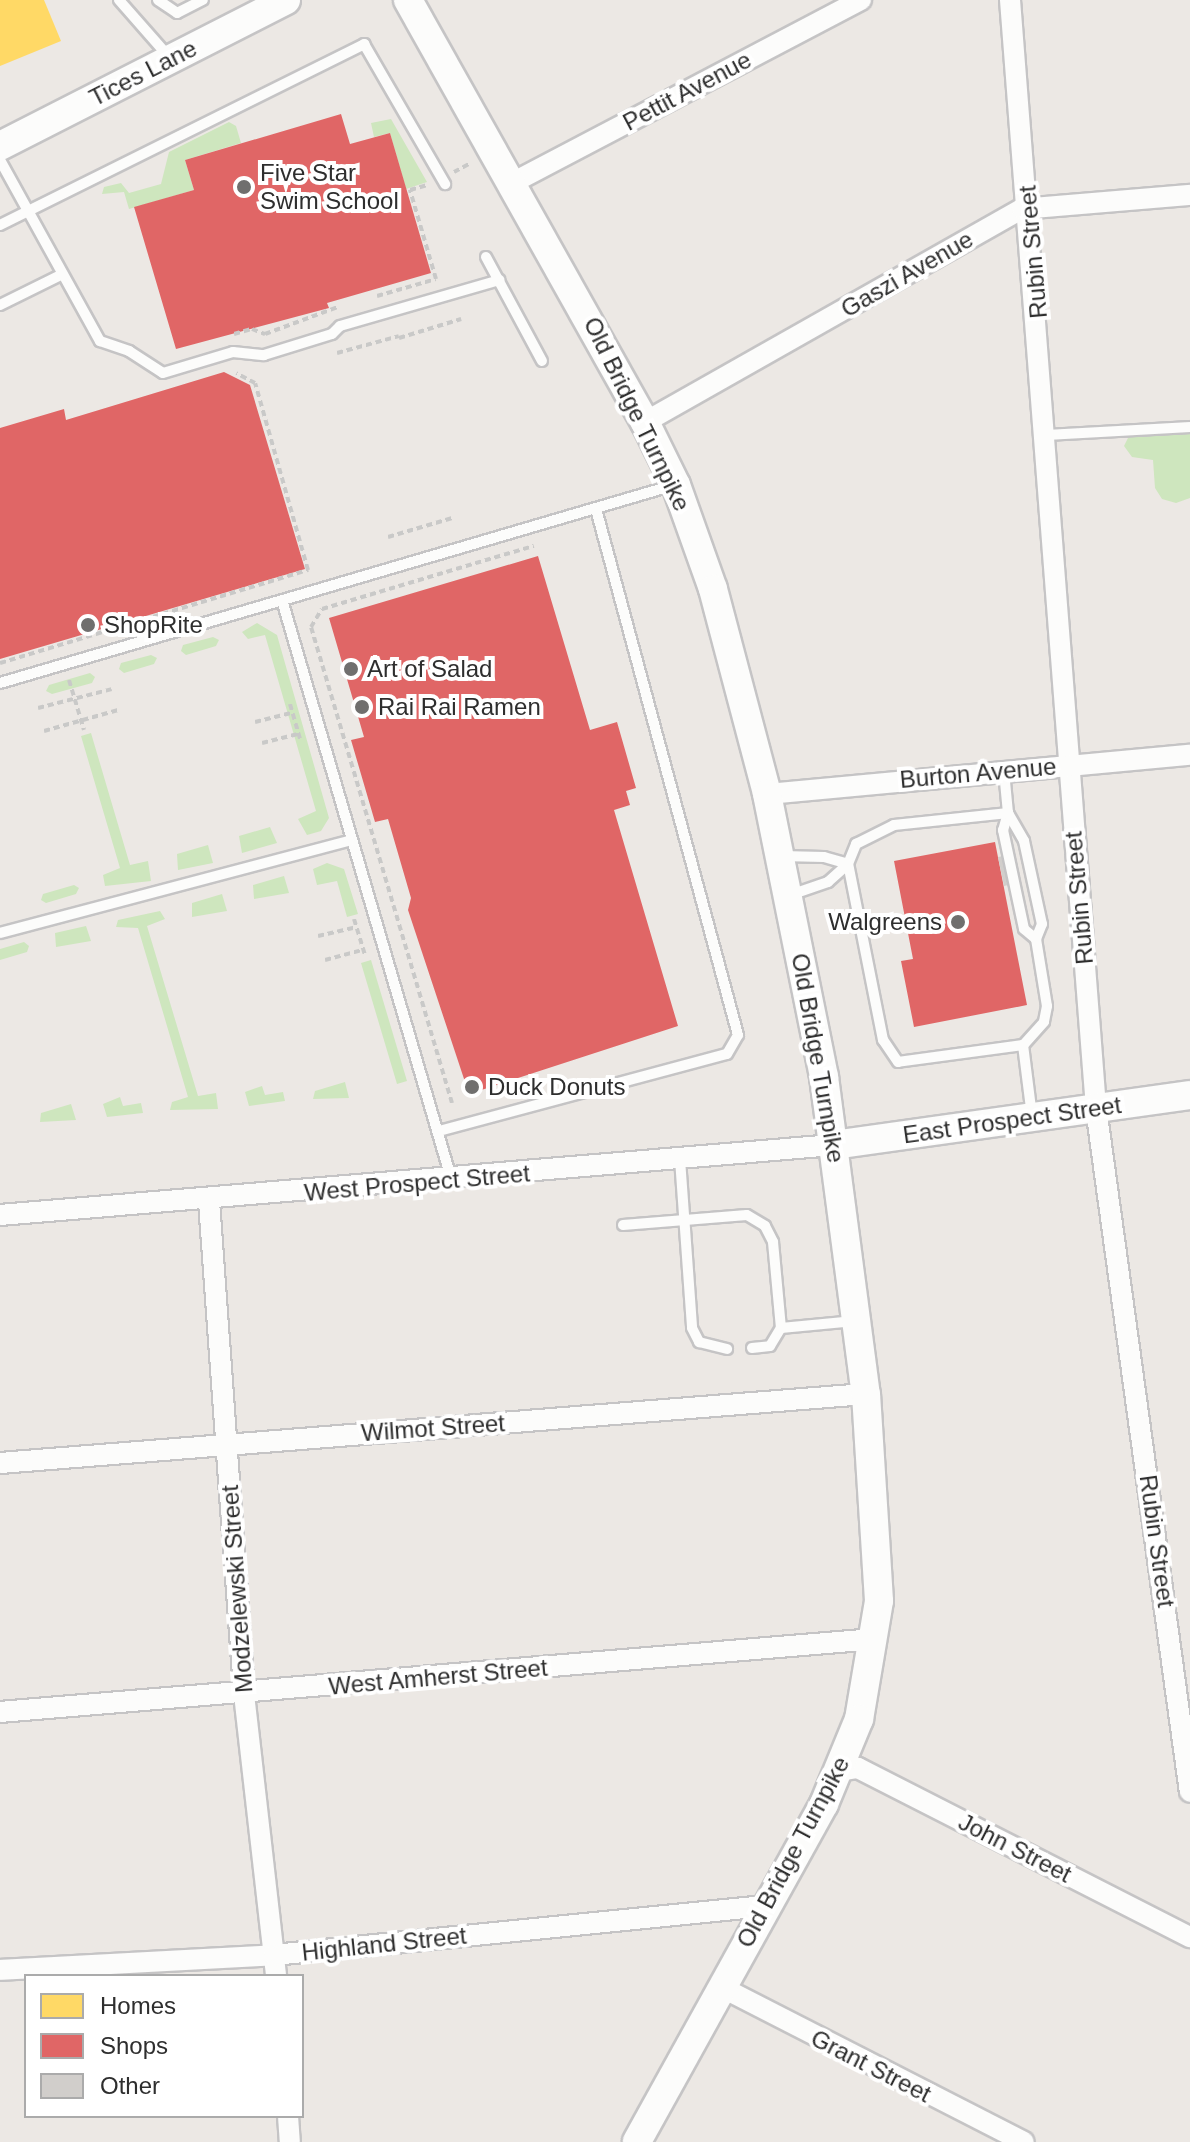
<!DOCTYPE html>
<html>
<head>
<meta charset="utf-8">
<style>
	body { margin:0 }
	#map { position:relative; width:1190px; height:2142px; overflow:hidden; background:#ece8e4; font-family:Arial,sans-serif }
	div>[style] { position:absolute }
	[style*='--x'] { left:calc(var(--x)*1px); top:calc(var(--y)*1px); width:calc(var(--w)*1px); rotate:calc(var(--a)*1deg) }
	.green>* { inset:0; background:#cee6be }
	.homes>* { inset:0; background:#ffd966 }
	.shops>* { inset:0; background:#e06666 }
	.building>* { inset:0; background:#d1cecb }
	.path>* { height:4px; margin-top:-2px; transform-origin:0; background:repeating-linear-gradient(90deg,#c9c9c8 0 6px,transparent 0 10px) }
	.roads { filter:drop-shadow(2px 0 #c5c4c5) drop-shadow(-2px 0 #c5c4c5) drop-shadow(0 2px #c5c4c5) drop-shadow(0 -2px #c5c4c5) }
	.lane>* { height:10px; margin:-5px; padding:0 5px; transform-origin:5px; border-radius:5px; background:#fcfcfb }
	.street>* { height:20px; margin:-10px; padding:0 10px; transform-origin:10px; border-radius:10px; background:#fcfcfb }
	.secondary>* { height:28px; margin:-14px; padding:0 14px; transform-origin:14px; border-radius:14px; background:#fcfcfb }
	.dots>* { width:22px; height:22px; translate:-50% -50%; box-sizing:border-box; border:4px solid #fff; border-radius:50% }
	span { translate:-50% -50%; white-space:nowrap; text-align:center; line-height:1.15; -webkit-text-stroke:8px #fff; paint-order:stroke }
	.street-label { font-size:24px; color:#2e2e2e }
	.poi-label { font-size:24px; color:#2e2e2e }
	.left { translate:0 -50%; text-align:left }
	.right { translate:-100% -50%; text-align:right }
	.legend { position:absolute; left:24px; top:1974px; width:280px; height:144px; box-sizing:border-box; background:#fff; border:2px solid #ababab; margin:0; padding:10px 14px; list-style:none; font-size:24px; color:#2e2e2e }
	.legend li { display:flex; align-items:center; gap:16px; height:40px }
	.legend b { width:40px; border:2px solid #ababab }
</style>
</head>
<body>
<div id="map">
	<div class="green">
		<div style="clip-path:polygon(391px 119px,427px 182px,406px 189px,390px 133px,374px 137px,371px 123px)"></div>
		<div style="clip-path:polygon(229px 122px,236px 126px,241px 143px,185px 160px,194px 190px,129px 209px,124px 192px,102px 194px,104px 187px,121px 183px,129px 193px,161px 184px,169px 152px)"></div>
		<div style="clip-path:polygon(1190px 427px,1190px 498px,1176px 503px,1162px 499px,1155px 488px,1153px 460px,1132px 457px,1124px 446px,1132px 430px)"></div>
		<div style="clip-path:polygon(257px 623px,277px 635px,329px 818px,321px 831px,307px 835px,298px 819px,316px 811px,265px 635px,248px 639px,242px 632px)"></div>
		<div style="clip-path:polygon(213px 637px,219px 640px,216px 646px,186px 655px,181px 651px,183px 645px)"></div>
		<div style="clip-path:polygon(151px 655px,157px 658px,154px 664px,124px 673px,119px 669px,121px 663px)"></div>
		<div style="clip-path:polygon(90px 673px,95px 677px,92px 683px,52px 694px,46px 691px,49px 685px)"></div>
		<div style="clip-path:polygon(91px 733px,130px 865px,148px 861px,151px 881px,105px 886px,103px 875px,120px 868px,81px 736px)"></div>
		<div style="clip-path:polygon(270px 827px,277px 843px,242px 853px,239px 836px)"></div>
		<div style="clip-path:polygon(208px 845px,213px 863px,178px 870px,177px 854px)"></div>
		<div style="clip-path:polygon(327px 863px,344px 869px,358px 914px,347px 917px,337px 881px,317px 885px,313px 869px)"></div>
		<div style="clip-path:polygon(284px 876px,289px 893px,254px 899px,253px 885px)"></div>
		<div style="clip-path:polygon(74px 885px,79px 888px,76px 894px,46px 903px,41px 900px,43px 894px)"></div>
		<div style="clip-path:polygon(222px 894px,227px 911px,192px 917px,192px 903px)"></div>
		<div style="clip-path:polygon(160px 911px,165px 919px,147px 926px,198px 1096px,216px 1093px,218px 1109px,170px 1110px,172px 1102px,188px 1097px,138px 928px,116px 927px,118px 920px)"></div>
		<div style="clip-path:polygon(86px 926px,91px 941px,56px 947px,55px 933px)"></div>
		<div style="clip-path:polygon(24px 942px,29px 946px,27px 952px,0 960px,0 949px)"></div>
		<div style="clip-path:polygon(371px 960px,407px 1081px,397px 1084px,361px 963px)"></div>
		<div style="clip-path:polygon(345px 1082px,349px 1098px,313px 1099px,315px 1091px)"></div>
		<div style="clip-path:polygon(262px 1086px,265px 1095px,283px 1092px,285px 1101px,249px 1106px,245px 1092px)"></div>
		<div style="clip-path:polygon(120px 1097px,123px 1106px,141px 1103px,143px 1113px,107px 1117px,103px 1104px)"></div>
		<div style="clip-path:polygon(71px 1104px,76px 1120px,40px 1122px,41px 1113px)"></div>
	</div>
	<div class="homes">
		<div style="clip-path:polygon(0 0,44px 0,61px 41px,0 66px)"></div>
	</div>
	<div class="shops">
		<div style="clip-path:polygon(341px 114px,350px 144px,390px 133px,431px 273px,327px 303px,329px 308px,176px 349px,134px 207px,194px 190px,185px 160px)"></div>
		<div style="clip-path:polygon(224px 372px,250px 385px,305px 569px,0 659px,0 428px,64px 409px,66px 420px)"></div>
		<div style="clip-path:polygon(538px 556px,590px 730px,617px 722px,636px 788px,626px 791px,630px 805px,614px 810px,678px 1026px,469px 1094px,408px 910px,411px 898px,388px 819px,375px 822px,351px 740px,364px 737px,329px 618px)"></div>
		<div style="clip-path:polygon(995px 842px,1027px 1005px,914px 1027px,901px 961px,913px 959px,894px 861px)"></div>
	</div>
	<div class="building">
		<div style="clip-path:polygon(1015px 854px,1021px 882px,1004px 886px,998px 857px)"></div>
	</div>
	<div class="path">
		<div style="--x:454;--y:172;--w:19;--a:-28"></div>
		<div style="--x:377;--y:296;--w:61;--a:-16.1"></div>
		<div style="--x:436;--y:279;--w:93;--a:-106.3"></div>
		<div style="--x:410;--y:190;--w:18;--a:-16"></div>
		<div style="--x:234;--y:334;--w:19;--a:-16"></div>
		<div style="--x:252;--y:329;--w:14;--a:21"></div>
		<div style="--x:265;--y:334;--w:78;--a:-20.3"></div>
		<div style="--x:399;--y:338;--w:65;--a:-17"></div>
		<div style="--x:337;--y:353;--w:64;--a:-15.3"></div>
		<div style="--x:388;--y:537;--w:67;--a:-16.5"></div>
		<div style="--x:0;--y:663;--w:322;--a:-16.8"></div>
		<div style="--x:308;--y:570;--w:194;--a:-105.8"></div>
		<div style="--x:255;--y:383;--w:21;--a:-152"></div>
		<div style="--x:69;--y:680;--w:52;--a:73.3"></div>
		<div style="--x:290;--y:704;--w:37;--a:74"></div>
		<div style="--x:38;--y:708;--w:76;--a:-14.4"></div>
		<div style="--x:255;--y:722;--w:38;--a:-14"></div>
		<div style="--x:44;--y:731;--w:77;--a:-15.8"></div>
		<div style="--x:262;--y:743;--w:37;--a:-14"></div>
		<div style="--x:354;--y:919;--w:39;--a:73"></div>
		<div style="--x:318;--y:936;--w:39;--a:-13"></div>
		<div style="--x:325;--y:960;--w:39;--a:-15"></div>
		<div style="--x:452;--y:1103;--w:496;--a:-106.5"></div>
		<div style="--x:311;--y:627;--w:21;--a:-59"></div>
		<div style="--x:322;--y:609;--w:221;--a:-16.6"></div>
	</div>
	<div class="roads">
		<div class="lane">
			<div style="--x:119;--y:0;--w:76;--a:48.7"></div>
			<div style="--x:158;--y:0;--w:23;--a:34"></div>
			<div style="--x:177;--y:13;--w:29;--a:-27"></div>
			<div style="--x:0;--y:160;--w:207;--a:61.1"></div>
			<div style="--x:100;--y:341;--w:31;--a:19"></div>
			<div style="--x:129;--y:351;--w:40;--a:32.9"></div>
			<div style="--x:163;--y:373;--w:73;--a:-16.7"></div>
			<div style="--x:233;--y:352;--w:31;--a:6"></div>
			<div style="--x:264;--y:355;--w:71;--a:-17.2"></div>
			<div style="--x:332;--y:334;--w:11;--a:-45"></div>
			<div style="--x:340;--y:326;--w:166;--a:-16.1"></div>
			<div style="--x:0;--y:225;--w:407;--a:-26.4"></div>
			<div style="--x:364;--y:44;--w:162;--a:59.9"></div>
			<div style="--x:486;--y:257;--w:118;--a:61.7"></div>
			<div style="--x:0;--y:305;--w:66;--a:-26.2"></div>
			<div style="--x:1047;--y:435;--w:143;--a:-3.2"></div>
			<div style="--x:282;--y:600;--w:602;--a:73.7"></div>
			<div style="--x:0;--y:683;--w:702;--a:-16.37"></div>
			<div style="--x:1004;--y:771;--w:42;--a:84.6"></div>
			<div style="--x:1008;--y:813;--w:18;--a:106"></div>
			<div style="--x:1003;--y:830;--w:101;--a:78"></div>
			<div style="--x:1024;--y:929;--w:16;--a:40"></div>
			<div style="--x:1036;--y:939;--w:68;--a:80.7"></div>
			<div style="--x:1047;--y:1006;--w:16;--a:101"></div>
			<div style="--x:1044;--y:1022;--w:31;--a:132"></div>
			<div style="--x:1023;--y:1045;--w:126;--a:172.3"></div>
			<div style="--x:898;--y:1062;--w:27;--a:-124"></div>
			<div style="--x:883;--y:1040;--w:179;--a:-101.2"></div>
			<div style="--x:848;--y:864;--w:22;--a:-68"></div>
			<div style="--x:856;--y:844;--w:42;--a:-26.6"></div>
			<div style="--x:894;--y:825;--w:115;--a:-6"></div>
			<div style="--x:1008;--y:813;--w:32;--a:60"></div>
			<div style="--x:1024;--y:841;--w:85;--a:77.8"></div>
			<div style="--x:1042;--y:924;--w:16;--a:112"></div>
			<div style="--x:781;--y:856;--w:43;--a:1.3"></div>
			<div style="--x:824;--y:857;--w:25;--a:16"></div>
			<div style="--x:848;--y:864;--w:27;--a:138"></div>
			<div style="--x:828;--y:882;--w:40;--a:161.1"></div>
			<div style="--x:0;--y:933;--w:361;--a:-14.8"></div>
			<div style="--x:1023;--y:1045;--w:72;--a:82.8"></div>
			<div style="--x:439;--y:1131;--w:298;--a:-15"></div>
			<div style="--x:727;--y:1054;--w:22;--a:-60"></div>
			<div style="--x:738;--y:1035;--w:545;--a:-105.11"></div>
			<div style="--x:680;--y:1159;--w:169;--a:85.9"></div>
			<div style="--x:692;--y:1328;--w:16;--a:63"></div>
			<div style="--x:699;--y:1342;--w:29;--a:14"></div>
			<div style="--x:623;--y:1225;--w:124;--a:-4.6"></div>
			<div style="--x:747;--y:1215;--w:21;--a:31"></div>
			<div style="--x:765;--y:1226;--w:18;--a:63"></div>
			<div style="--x:773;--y:1242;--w:86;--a:84.7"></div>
			<div style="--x:781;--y:1328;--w:74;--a:-5.4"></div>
			<div style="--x:752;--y:1348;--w:18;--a:-6"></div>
			<div style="--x:770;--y:1346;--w:21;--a:-59"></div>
		</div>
		<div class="street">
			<div style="--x:1010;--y:0;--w:1111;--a:85.56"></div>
			<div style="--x:1096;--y:1108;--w:690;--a:82.18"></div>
			<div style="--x:514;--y:182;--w:392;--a:-27.7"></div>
			<div style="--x:645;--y:422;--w:433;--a:-29.5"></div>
			<div style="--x:1022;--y:209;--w:169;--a:-4.8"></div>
			<div style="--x:767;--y:794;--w:425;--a:-5.3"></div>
			<div style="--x:209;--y:1201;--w:494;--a:85.9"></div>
			<div style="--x:244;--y:1694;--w:284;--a:83.5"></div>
			<div style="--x:0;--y:1215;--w:837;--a:-4.8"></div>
			<div style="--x:0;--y:1463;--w:869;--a:-4.56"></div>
			<div style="--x:0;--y:1712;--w:878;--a:-4.77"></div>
			<div style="--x:838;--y:1771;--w:20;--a:-9"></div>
			<div style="--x:858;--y:1768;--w:373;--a:27"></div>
			<div style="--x:0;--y:1970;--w:274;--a:-3.1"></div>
			<div style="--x:274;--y:1955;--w:495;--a:-5.7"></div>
			<div style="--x:721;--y:1987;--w:340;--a:27.1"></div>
			<div style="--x:288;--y:2116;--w:26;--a:86"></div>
		</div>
		<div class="secondary">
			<div style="--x:408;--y:0;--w:484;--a:60.7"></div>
			<div style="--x:645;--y:422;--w:70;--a:63.8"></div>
			<div style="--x:676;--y:485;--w:110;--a:70.4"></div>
			<div style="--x:713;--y:589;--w:212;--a:75.2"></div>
			<div style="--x:767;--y:794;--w:289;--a:78.6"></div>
			<div style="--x:824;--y:1077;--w:320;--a:82.5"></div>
			<div style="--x:866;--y:1394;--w:207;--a:86.4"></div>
			<div style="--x:879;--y:1601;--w:120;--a:99.6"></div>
			<div style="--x:859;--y:1719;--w:92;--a:112.4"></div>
			<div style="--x:824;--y:1804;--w:386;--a:119"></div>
			<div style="--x:0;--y:146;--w:321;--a:-27"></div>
			<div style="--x:834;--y:1145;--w:359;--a:-8"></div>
		</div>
	</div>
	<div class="dots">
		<div style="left:244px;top:187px;background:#706f6e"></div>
		<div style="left:88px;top:625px;background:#706f6e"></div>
		<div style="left:351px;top:669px;background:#706f6e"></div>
		<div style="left:362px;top:707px;background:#706f6e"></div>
		<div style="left:958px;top:922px;background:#706f6e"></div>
		<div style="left:472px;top:1087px;background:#706f6e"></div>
	</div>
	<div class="street-label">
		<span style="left:143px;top:73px;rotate:-27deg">Tices Lane</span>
		<span style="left:687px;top:91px;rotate:-28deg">Pettit Avenue</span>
		<span style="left:1033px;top:252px;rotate:-95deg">Rubin Street</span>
		<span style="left:907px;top:274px;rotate:-30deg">Gaszi Avenue</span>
		<span style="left:637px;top:414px;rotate:64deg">Old Bridge Turnpike</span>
		<span style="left:978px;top:773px;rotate:-5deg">Burton Avenue</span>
		<span style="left:1079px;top:898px;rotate:-95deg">Rubin Street</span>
		<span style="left:818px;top:1058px;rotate:80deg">Old Bridge Turnpike</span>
		<span style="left:1012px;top:1120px;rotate:-8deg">East Prospect Street</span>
		<span style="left:417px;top:1183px;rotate:-5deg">West Prospect Street</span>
		<span style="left:433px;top:1428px;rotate:-4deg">Wilmot Street</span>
		<span style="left:1157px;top:1541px;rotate:82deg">Rubin Street</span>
		<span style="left:237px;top:1589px;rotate:-94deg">Modzelewski Street</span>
		<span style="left:438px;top:1677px;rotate:-5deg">West Amherst Street</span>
		<span style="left:1015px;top:1848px;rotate:27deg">John Street</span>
		<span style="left:793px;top:1852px;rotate:-62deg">Old Bridge Turnpike</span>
		<span style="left:384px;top:1944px;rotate:-6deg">Highland Street</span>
		<span style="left:871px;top:2066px;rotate:27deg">Grant Street</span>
	</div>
	<div class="poi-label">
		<span class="left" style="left:260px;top:187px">Five Star<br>Swim School</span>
		<span class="left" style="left:104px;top:625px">ShopRite</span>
		<span class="left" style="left:367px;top:669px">Art of Salad</span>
		<span class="left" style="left:378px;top:707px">Rai Rai Ramen</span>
		<span class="right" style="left:942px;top:922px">Walgreens</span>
		<span class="left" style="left:488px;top:1087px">Duck Donuts</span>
	</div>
	<ul class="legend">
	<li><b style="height:22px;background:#ffd966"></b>Homes</li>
	<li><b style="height:22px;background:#e06666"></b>Shops</li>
	<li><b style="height:22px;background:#d1cecb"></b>Other</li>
	</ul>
</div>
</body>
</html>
